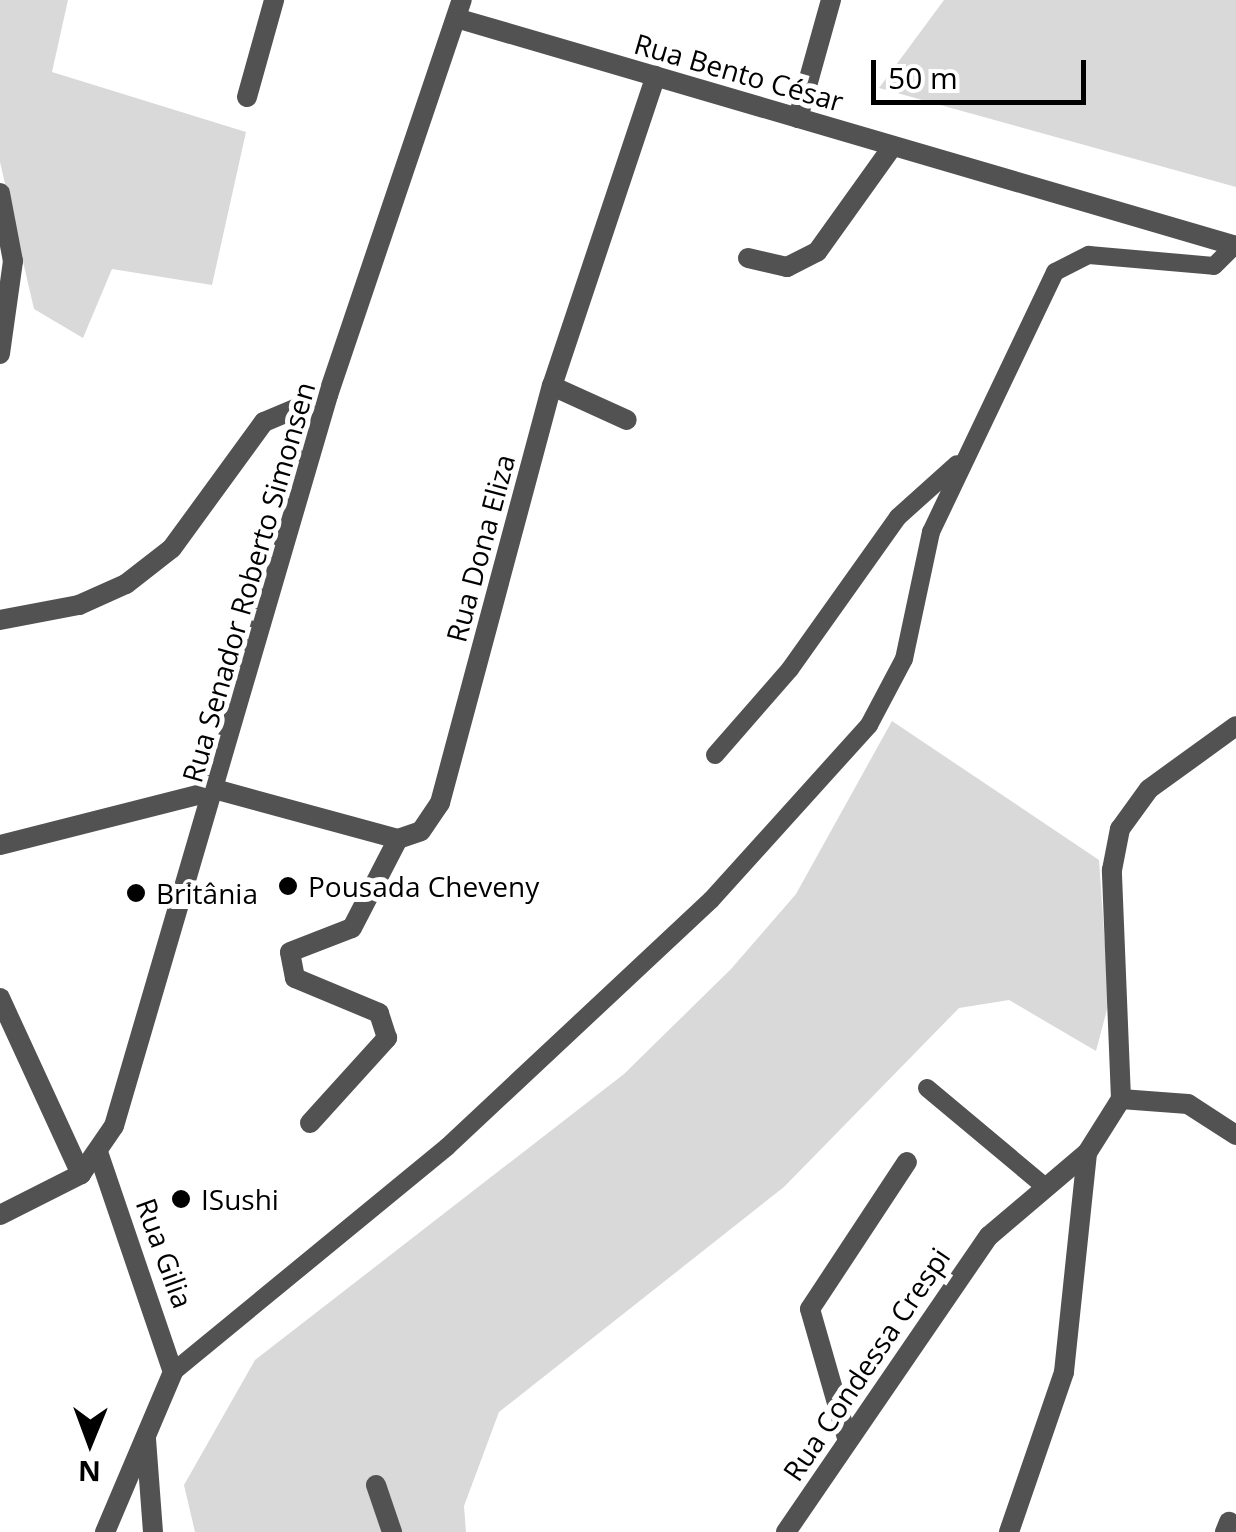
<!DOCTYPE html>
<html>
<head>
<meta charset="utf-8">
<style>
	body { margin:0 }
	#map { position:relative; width:1236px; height:1532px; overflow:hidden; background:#fff; font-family:"Open Sans",sans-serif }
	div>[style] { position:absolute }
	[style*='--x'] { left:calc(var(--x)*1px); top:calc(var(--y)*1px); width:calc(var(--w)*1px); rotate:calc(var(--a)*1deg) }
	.green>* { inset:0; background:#d9d9d9 }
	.service>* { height:18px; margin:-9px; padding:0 9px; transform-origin:9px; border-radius:9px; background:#525252 }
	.minor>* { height:20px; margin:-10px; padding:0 10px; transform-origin:10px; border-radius:10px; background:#525252 }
	.tertiary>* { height:20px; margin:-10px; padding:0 10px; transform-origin:10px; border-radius:10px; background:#525252 }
	.dots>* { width:28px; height:28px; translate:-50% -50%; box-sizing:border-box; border:5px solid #fff; border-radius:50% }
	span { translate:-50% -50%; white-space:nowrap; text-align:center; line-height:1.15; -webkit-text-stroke:10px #fff; paint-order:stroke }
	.street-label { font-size:28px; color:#000 }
	.poi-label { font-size:28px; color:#000 }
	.left { translate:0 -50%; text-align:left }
	.north { position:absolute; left:40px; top:1392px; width:100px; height:100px; -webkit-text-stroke:8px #fff; paint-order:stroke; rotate:181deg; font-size:28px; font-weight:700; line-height:40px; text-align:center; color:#000 }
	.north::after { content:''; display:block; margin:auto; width:35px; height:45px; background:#000; clip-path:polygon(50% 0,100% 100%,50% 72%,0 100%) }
	.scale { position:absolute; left:871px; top:60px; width:215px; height:45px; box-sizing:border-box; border:5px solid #000; border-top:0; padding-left:12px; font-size:30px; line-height:35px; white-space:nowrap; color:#000; -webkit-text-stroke:8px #fff; paint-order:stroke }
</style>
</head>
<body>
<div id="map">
	<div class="green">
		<div style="clip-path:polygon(0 0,68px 0,52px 72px,246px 132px,212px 285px,112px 269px,83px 338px,34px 309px,0 162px)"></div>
		<div style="clip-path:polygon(944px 0,1236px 0,1236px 187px,879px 88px)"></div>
		<div style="clip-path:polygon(892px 721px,1099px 860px,1109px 1002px,1096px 1051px,1009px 1000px,959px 1008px,784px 1187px,499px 1412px,464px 1506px,466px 1532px,195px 1532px,184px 1485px,255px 1360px,624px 1074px,731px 969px,796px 894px)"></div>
	</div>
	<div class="service">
		<div style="--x:715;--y:755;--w:114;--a:-48.9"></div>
		<div style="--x:790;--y:669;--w:186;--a:-54.6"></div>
		<div style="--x:898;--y:517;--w:79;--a:-41.9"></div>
		<div style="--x:927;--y:1088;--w:153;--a:39.9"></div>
		<div style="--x:173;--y:1372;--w:355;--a:-39.4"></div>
		<div style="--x:447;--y:1147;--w:362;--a:-43.1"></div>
		<div style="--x:711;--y:900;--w:236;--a:-47.9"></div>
		<div style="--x:869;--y:725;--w:75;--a:-62.1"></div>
		<div style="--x:904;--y:659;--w:130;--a:-78"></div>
		<div style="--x:931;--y:532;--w:288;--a:-64.5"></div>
		<div style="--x:1055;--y:272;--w:38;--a:-27"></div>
		<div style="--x:1089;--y:255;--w:125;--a:5"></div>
		<div style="--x:1214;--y:266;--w:30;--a:-45"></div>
	</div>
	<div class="minor">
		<div style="--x:456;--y:18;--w:813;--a:16.29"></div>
		<div style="--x:247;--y:97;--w:101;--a:-74.4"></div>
		<div style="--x:798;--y:118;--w:123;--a:-74.4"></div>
		<div style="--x:0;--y:193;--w:69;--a:79.2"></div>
		<div style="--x:13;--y:261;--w:94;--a:98"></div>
		<div style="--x:748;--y:258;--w:40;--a:13"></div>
		<div style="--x:787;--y:267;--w:34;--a:-27"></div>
		<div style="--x:817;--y:252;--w:130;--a:-54.4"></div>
		<div style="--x:552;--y:386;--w:82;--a:24.4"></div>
		<div style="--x:0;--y:620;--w:80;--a:-10.8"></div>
		<div style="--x:79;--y:605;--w:51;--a:-24.1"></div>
		<div style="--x:126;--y:584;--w:58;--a:-38"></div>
		<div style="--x:172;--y:548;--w:156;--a:-53.9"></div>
		<div style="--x:264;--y:422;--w:69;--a:-22.9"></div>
		<div style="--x:0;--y:845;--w:225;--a:-14.2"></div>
		<div style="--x:218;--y:790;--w:187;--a:15.2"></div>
		<div style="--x:398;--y:839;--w:24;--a:-19"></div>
		<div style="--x:421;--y:831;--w:34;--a:-56"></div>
		<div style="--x:440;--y:803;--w:432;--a:-75"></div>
		<div style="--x:552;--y:386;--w:327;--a:-71.5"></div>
		<div style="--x:0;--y:998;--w:194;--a:65.3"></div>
		<div style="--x:1121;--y:1099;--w:67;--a:4.3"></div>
		<div style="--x:1188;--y:1104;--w:57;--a:32.9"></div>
		<div style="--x:310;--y:1123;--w:115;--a:-47.8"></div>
		<div style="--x:387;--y:1038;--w:26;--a:-108"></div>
		<div style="--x:379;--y:1013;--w:91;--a:-157.4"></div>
		<div style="--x:295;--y:978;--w:26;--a:-101"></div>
		<div style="--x:290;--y:952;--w:66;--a:-21.2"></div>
		<div style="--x:352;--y:928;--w:100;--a:-62.7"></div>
		<div style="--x:99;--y:1155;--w:229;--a:71.2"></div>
		<div style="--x:173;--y:1372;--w:174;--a:113"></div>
		<div style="--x:847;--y:1438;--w:134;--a:-106"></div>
		<div style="--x:810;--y:1309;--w:176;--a:-56.6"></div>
		<div style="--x:146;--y:1439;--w:93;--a:85.7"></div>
		<div style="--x:376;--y:1485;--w:50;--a:71.2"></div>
		<div style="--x:786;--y:1532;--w:359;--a:-55.6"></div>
		<div style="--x:989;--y:1236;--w:128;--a:-40.3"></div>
		<div style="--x:1009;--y:1532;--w:169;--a:-71"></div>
		<div style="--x:1064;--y:1372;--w:220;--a:-84"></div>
		<div style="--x:1087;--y:1153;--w:64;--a:-57.8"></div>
		<div style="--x:1121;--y:1099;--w:229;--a:-92.3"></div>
		<div style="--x:1112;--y:870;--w:42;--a:-79"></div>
		<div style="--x:1120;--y:829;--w:49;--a:-54.1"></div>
		<div style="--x:1149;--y:789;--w:107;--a:-35.9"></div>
		<div style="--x:1225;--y:1532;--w:11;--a:-68"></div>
	</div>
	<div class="tertiary">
		<div style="--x:0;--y:1215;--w:91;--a:-26.8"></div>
		<div style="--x:81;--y:1174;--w:58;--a:-55.5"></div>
		<div style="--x:114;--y:1126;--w:762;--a:-73.68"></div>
		<div style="--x:328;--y:395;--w:417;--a:-71.3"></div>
	</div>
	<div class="dots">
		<div style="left:288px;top:886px;background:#000"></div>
		<div style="left:136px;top:893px;background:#000"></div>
		<div style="left:181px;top:1199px;background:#000"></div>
	</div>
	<div class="street-label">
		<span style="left:739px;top:72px;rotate:16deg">Rua Bento César</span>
		<span style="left:480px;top:548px;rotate:-75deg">Rua Dona Eliza</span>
		<span style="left:248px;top:582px;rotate:-74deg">Rua Senador Roberto Simonsen</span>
		<span style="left:165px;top:1253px;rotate:70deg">Rua Gilia</span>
		<span style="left:866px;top:1364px;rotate:-56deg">Rua Condessa Crespi</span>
	</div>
	<div class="poi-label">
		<span class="left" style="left:308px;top:886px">Pousada Cheveny</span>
		<span class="left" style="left:156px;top:893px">Britânia</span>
		<span class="left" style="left:201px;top:1199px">ISushi</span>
	</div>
	<div class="north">N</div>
	<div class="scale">50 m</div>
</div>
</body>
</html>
